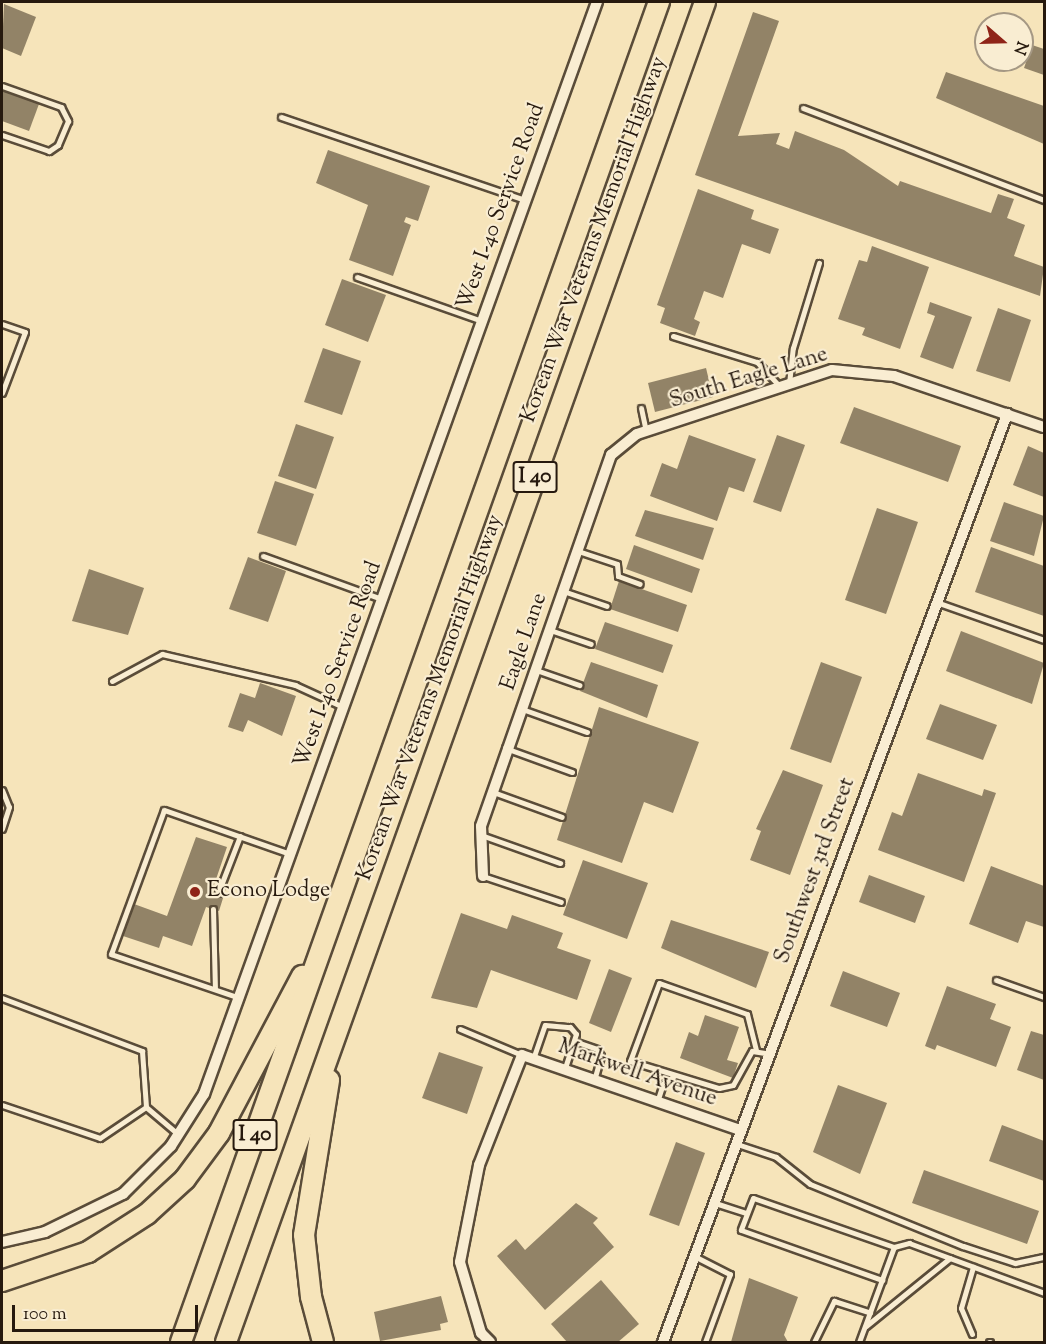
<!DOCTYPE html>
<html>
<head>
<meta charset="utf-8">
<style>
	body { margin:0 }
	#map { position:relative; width:1046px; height:1344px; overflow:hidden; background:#f6e4ba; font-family:"Sorts Mill Goudy",serif }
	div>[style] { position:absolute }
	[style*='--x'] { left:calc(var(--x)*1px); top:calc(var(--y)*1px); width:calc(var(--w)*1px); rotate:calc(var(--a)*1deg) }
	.building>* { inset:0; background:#928367 }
	.roads { filter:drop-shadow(2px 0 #5a4c39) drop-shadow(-2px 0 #5a4c39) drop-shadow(0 2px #5a4c39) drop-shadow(0 -2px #5a4c39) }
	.lane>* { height:5px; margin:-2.5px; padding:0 2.5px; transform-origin:2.5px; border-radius:2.5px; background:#f9edd2 }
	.street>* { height:10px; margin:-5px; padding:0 5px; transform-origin:5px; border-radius:5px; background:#f9edd2 }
	.highway>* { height:20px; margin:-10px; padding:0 10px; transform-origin:10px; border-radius:10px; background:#f6e4ba }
	.dots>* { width:16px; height:16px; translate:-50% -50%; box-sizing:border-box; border:3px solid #f9edd2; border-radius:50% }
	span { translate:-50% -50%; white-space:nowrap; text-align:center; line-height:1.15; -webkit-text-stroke:4.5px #f9edd2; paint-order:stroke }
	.shield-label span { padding:2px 4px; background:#f9edd2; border:2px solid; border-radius:4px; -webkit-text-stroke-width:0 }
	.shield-label { font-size:21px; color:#26190e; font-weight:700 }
	.street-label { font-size:22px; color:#26190e }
	.poi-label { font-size:22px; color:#26190e }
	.left { translate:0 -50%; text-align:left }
	.frame { position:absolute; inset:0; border:3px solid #26190e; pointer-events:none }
	.north { position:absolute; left:974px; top:12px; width:60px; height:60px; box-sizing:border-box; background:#f9edd2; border:2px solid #a59884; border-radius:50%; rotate:110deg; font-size:16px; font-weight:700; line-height:24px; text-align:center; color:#26190e }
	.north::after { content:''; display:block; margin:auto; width:21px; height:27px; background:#8f2418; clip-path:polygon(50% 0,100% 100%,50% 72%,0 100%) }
	.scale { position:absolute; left:12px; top:1305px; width:186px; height:27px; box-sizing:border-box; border:3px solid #26190e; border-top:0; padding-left:8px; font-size:18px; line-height:21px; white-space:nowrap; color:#26190e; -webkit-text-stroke:4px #f9edd2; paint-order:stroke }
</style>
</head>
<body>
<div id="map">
	<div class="building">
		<div style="clip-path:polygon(4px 4px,36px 17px,21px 56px,2px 48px)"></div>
		<div style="clip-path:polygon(753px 12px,779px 21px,738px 136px,780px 133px,776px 144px,789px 149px,795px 131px,844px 150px,898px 186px,900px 181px,991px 213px,998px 194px,1014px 199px,1007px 218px,1025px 225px,1014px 256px,1044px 267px,1040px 296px,695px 175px)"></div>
		<div style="clip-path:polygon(1032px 45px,1044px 49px,1044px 75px,1024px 68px)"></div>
		<div style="clip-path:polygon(946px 72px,1044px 106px,1044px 144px,936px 98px)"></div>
		<div style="clip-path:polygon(2px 89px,39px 104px,29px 131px,2px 121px)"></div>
		<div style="clip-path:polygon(328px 150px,430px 186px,418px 221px,406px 217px,404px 222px,411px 225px,393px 276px,349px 260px,368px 205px,316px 183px)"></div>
		<div style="clip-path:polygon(698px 189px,754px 210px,751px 219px,779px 229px,770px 254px,742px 244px,723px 298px,704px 291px,694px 319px,700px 322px,695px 336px,660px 323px,665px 308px,657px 305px)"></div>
		<div style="clip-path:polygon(872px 246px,929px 267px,900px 349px,862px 335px,865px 328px,838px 319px,859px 260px,867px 262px)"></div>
		<div style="clip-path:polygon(342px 279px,386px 295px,368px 342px,325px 325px)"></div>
		<div style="clip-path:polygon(930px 302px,972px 317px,953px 369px,920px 357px,935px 316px,927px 313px)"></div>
		<div style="clip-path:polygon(998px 308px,1031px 320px,1010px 382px,976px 371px)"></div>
		<div style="clip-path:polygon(323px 348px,361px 361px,342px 415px,304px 402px)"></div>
		<div style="clip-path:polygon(706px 368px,713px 397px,655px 412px,648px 383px)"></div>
		<div style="clip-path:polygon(854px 407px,961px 446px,948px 482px,840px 443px)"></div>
		<div style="clip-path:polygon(296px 424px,334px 437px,316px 489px,278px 476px)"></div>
		<div style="clip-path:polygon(689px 435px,756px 459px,744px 492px,729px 487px,717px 521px,650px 496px,662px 463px,677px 469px)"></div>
		<div style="clip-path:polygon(777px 435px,805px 445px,781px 512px,753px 502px)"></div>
		<div style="clip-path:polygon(1028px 446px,1044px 453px,1044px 497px,1013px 485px)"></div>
		<div style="clip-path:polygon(275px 481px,314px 494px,296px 546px,257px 533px)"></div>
		<div style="clip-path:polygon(1004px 502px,1044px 516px,1034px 556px,990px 541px)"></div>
		<div style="clip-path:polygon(877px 508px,918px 522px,886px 614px,845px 600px)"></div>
		<div style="clip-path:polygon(645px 510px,714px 528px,703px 560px,635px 536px)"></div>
		<div style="clip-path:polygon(634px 545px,700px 569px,692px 593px,626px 569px)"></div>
		<div style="clip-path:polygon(991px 547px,1044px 566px,1044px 616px,975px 592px)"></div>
		<div style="clip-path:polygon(248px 557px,286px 571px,268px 622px,229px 609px)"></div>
		<div style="clip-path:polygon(89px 569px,144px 588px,128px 635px,72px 621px)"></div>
		<div style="clip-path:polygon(619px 581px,687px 605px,678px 632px,610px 609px)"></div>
		<div style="clip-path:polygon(605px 622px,673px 645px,663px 673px,595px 649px)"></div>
		<div style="clip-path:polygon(961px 631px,1044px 663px,1032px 704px,946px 671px)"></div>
		<div style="clip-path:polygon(591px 662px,658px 685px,647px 718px,580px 691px)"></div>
		<div style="clip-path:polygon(821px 662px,862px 677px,831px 763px,790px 749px)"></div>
		<div style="clip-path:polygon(260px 683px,296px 696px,282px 736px,248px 720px,243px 732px,228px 727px,240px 693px,255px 698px)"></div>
		<div style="clip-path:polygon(940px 704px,997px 725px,983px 760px,926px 739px)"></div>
		<div style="clip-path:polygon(599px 707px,699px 742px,673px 813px,644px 802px,622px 863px,557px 840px)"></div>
		<div style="clip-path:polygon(783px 770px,823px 785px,790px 875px,750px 860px,761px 831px,756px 829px)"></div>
		<div style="clip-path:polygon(918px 773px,982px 796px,984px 789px,996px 793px,964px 882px,878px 850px,892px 812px,902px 816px)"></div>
		<div style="clip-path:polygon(196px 837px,227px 847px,212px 891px,224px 895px,219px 911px,206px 907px,192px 946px,163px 936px,159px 948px,123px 936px,134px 904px,167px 916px)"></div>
		<div style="clip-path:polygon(583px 860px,648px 883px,627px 939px,563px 915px)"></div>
		<div style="clip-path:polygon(991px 866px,1044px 886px,1044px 927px,1026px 921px,1018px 943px,969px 924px)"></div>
		<div style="clip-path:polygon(869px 875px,925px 896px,915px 923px,859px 902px)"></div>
		<div style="clip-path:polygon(461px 913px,507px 929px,512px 915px,563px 933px,557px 948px,591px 960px,577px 1000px,491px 970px,477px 1008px,431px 998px)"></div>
		<div style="clip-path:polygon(671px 920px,769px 952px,756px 988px,661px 948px)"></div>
		<div style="clip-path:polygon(609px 969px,632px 978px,611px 1032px,589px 1023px)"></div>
		<div style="clip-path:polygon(843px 971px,900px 993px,887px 1027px,830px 1006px)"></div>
		<div style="clip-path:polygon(947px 986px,996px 1004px,990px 1019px,1011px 1027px,996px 1067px,937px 1045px,935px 1050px,925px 1046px)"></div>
		<div style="clip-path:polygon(705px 1015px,739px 1027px,727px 1060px,738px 1063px,733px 1078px,680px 1058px,689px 1032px,698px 1036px)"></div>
		<div style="clip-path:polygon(1031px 1031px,1044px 1035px,1044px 1080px,1017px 1070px)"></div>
		<div style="clip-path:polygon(439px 1052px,483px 1067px,467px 1114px,422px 1098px)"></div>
		<div style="clip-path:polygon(838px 1085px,887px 1103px,860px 1174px,813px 1152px)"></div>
		<div style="clip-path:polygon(1002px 1125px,1044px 1141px,1044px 1181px,989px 1161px)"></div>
		<div style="clip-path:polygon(676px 1142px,705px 1153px,679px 1226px,649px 1215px)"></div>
		<div style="clip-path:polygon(924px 1170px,1039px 1211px,1027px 1244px,912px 1203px)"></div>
		<div style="clip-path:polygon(576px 1203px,598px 1218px,593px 1223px,614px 1247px,545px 1310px,497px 1256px,516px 1239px,525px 1250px)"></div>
		<div style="clip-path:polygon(749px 1278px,798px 1297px,784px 1335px,788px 1342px,731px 1342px)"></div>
		<div style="clip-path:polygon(601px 1280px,639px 1324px,618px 1342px,567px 1342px,551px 1324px)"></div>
		<div style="clip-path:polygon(441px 1296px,448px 1322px,440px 1324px,441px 1330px,380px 1341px,374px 1312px)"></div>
	</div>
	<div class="roads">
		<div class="lane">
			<div style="--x:2;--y:86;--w:63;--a:19.6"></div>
			<div style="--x:61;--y:107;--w:16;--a:63"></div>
			<div style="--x:68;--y:121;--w:26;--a:113"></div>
			<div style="--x:58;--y:145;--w:11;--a:146"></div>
			<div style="--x:49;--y:151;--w:50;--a:-161.2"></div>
			<div style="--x:803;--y:108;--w:258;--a:20.9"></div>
			<div style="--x:281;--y:117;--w:258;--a:18.8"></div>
			<div style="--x:357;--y:277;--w:133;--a:19.4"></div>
			<div style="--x:2;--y:324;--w:24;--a:19"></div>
			<div style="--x:25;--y:332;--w:65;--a:110.7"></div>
			<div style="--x:673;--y:336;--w:88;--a:17.2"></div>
			<div style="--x:757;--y:362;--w:34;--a:47"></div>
			<div style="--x:789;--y:384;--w:36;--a:-84"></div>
			<div style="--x:793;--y:348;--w:89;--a:-73"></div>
			<div style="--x:641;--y:408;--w:24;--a:78"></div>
			<div style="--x:578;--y:551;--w:41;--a:18.4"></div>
			<div style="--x:617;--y:564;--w:12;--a:85"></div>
			<div style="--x:618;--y:576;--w:23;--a:20"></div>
			<div style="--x:263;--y:556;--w:127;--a:19.9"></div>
			<div style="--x:563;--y:591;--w:46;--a:18.8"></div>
			<div style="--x:936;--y:602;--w:114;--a:19.4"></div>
			<div style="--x:550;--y:630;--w:43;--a:18.9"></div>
			<div style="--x:536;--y:670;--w:46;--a:19.2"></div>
			<div style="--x:112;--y:681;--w:57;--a:-28.4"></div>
			<div style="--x:162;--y:654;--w:137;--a:13.1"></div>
			<div style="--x:295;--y:685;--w:53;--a:24.6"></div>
			<div style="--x:522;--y:709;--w:69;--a:19.5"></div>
			<div style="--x:508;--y:749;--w:68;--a:19.8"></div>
			<div style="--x:2;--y:790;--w:18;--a:68"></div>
			<div style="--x:9;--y:807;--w:23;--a:108"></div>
			<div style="--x:493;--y:792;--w:73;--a:19.9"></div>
			<div style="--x:481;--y:835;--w:84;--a:19.5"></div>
			<div style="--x:483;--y:876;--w:82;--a:18.4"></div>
			<div style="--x:218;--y:893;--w:61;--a:-68.9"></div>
			<div style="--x:213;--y:909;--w:80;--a:88.6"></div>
			<div style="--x:996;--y:980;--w:51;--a:19.5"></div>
			<div style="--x:2;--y:998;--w:150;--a:20.7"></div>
			<div style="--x:142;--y:1051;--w:56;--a:85.9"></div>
			<div style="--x:240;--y:998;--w:136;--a:-161.2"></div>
			<div style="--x:111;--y:954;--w:153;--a:-69.8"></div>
			<div style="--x:164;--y:810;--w:133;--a:19.2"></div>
			<div style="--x:460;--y:1029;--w:67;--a:22.8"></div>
			<div style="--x:574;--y:1041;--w:24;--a:19"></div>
			<div style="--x:597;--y:1049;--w:8;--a:60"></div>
			<div style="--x:601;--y:1056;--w:25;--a:106"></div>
			<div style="--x:756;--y:1050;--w:37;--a:-104"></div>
			<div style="--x:747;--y:1014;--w:93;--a:-160.6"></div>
			<div style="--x:659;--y:983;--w:83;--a:110.4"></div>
			<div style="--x:630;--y:1061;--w:93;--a:16.9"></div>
			<div style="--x:719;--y:1088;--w:14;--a:-12"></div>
			<div style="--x:733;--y:1085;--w:39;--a:-61"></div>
			<div style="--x:752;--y:1051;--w:18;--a:9"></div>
			<div style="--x:533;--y:1059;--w:36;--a:-71"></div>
			<div style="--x:545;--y:1025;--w:25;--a:5"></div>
			<div style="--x:570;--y:1027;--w:9;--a:49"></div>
			<div style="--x:576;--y:1034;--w:38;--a:108"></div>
			<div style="--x:657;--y:1102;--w:19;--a:-72"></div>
			<div style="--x:663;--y:1084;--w:14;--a:-36"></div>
			<div style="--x:2;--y:1105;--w:103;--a:18.6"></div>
			<div style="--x:100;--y:1138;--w:55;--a:-34"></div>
			<div style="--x:146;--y:1107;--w:43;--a:40.3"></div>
			<div style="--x:737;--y:1144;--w:41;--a:18.4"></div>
			<div style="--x:776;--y:1157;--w:43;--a:38.5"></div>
			<div style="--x:810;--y:1184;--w:165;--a:22.1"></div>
			<div style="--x:963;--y:1246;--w:55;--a:18.1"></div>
			<div style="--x:1015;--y:1263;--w:30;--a:-12"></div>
			<div style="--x:715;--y:1203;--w:33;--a:18"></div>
			<div style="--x:894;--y:1247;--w:16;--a:-15"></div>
			<div style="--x:909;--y:1243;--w:144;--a:20.3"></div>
			<div style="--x:696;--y:1257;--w:38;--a:27"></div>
			<div style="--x:730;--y:1274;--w:72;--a:110.2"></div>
			<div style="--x:866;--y:1326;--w:108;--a:-39"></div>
			<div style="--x:972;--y:1334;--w:28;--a:-113"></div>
			<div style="--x:961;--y:1308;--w:43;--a:-73.7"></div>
			<div style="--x:814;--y:1342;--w:46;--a:-64"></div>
			<div style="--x:834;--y:1301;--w:38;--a:18"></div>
			<div style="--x:859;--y:1342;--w:101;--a:-69.8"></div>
			<div style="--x:894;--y:1247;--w:149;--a:-160.8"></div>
			<div style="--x:753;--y:1198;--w:34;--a:111"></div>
			<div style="--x:741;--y:1230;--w:150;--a:19.5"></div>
			<div style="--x:989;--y:1342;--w:1;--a:0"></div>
		</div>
		<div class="street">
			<div style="--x:483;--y:876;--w:50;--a:-92.3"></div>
			<div style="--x:481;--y:826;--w:82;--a:-70.7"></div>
			<div style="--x:508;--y:749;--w:312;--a:-70.7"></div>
			<div style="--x:611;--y:455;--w:33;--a:-39"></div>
			<div style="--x:637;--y:434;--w:205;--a:-18.2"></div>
			<div style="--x:832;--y:370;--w:62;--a:5.5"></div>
			<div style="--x:894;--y:376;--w:158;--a:18.8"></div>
			<div style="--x:2;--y:1242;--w:44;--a:-13.1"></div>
			<div style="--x:45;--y:1232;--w:87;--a:-26"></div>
			<div style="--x:123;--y:1194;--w:68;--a:-45"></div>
			<div style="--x:171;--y:1146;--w:62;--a:-57.6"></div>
			<div style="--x:204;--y:1094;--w:1161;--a:-70.21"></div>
			<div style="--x:490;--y:1342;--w:13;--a:-135"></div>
			<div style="--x:481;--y:1333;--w:74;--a:-106.5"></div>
			<div style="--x:460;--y:1262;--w:99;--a:-78.9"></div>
			<div style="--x:479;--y:1165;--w:118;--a:-68.6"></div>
			<div style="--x:522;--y:1055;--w:231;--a:19"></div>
			<div style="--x:663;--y:1342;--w:990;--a:-69.66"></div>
		</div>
		<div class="highway">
			<div style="--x:2;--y:1281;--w:91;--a:-18.6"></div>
			<div style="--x:88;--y:1252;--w:70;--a:-32.8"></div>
			<div style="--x:147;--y:1214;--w:52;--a:-42.6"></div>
			<div style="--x:185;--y:1179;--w:57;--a:-53.5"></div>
			<div style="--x:219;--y:1133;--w:178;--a:-62.1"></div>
			<div style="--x:181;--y:1342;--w:1423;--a:-70.37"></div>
			<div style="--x:226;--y:1342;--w:1423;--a:-70.33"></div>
			<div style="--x:323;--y:1342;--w:47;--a:-104.9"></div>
			<div style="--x:311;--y:1297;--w:62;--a:-96.4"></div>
			<div style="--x:304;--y:1235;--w:157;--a:-80.8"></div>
		</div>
	</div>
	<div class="dots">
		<div style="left:195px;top:892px;background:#8f2418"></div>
	</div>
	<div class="shield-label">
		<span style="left:535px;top:477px">I 40</span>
		<span style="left:255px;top:1135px">I 40</span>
	</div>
	<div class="street-label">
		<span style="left:502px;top:207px;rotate:-70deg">West I-40 Service Road</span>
		<span style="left:595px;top:240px;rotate:-70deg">Korean War Veterans Memorial Highway</span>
		<span style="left:749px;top:379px;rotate:-17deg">South Eagle Lane</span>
		<span style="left:525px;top:642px;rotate:-71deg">Eagle Lane</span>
		<span style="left:339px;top:665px;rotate:-70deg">West I-40 Service Road</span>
		<span style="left:431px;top:698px;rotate:-70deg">Korean War Veterans Memorial Highway</span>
		<span style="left:816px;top:871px;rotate:-70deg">Southwest 3rd Street</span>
		<span style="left:637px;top:1074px;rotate:19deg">Markwell Avenue</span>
	</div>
	<div class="poi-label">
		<span class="left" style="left:207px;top:892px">Econo Lodge</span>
	</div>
	<div class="frame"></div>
	<div class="north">N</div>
	<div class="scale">100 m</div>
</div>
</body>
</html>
